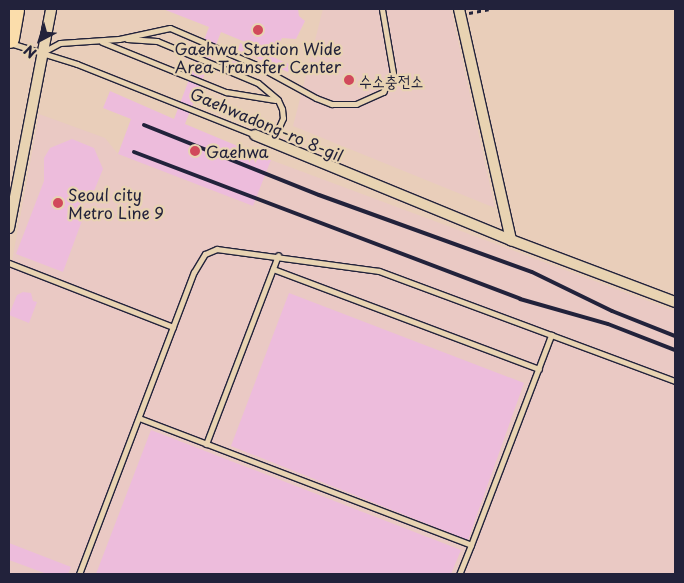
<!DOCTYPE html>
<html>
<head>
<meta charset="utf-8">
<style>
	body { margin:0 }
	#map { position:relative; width:684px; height:583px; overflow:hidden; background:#e9ceba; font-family:"Playpen Sans","Poor Story",sans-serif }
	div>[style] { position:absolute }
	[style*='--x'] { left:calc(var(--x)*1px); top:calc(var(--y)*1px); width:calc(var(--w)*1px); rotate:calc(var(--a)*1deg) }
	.built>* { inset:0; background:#eac9c4 }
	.building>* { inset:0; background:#edbcdc }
	.path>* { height:2.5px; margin-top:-1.25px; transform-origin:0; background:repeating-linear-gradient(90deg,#22223b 0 4px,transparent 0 8px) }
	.roads { filter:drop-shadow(1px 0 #22223b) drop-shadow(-1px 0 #22223b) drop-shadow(0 1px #22223b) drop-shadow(0 -1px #22223b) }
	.lane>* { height:5px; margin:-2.5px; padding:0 2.5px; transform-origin:2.5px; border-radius:2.5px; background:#e8d3b2 }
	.street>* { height:10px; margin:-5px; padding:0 5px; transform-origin:5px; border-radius:5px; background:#e8d3b2 }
	.highway>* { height:19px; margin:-9.5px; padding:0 9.5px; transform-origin:9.5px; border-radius:9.5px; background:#fbddab }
	.rail>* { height:4px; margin:-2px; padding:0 2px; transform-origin:2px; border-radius:2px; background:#22223b }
	.dots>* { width:14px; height:14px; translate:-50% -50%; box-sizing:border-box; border:2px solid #e8d3b2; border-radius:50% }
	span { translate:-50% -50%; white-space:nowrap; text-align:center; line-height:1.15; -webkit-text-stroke:4.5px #e8d3b2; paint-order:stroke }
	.poi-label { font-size:16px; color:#22223b }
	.left { translate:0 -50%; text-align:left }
	.street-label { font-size:16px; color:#22223b }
	.frame { position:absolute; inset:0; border:10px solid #22223b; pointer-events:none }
	.north { position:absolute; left:15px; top:15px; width:50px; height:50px; -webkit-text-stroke:4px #e8d3b2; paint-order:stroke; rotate:220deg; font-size:14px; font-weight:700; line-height:20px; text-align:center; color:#22223b }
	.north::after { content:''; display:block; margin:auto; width:18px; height:22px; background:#22223b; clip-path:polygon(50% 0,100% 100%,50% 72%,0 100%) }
</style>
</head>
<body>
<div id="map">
	<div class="built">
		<div style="clip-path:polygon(323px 9px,451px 9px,495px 208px,293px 126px)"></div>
		<div style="clip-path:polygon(39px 114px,105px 138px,118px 154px,253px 206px,271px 160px,675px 311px,675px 574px,9px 574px,9px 278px)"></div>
	</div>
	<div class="building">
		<div style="clip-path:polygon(163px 9px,298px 9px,299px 16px,305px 21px,296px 39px,282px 38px,274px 54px,221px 32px,185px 124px,271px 160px,253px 206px,118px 154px,131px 119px,103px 108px,110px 91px,174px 119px,209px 27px)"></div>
		<div style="clip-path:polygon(240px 43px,291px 65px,288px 72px,238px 50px)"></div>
		<div style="clip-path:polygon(233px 61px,251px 68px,248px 75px,230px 67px)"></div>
		<div style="clip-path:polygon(72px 139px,94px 148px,103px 169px,94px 191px,83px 198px,79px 208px,86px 210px,63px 272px,16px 254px,44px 181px,44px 158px,50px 148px)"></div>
		<div style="clip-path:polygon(23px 292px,31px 293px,33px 301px,37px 302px,29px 323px,9px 315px,17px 295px)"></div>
		<div style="clip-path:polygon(289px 293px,524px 383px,468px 540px,231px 446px)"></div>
		<div style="clip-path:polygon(151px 430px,461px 550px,451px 574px,96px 574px)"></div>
		<div style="clip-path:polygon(9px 543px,71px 567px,68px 574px,47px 574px,9px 560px)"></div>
	</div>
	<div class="path">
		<div style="--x:469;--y:13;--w:20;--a:-11"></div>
	</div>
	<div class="roads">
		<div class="lane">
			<div style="--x:127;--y:39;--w:30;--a:4"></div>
			<div style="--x:157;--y:41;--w:109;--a:22.6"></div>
			<div style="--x:258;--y:83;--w:26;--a:40"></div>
			<div style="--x:278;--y:100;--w:10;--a:66"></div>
			<div style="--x:282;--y:109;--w:9;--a:84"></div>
			<div style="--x:283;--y:118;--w:20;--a:114"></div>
			<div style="--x:275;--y:136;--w:9;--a:167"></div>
			<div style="--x:102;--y:42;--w:134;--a:22"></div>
			<div style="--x:226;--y:92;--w:50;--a:9.3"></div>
			<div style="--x:10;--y:43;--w:70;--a:17.4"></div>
			<div style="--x:77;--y:64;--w:192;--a:21.7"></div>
			<div style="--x:43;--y:52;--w:19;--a:-28"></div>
			<div style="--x:60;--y:43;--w:59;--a:-3.9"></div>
			<div style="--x:119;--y:39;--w:52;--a:-12.2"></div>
			<div style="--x:170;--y:28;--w:91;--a:23.2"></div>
			<div style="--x:254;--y:64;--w:71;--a:28.7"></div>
			<div style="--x:316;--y:98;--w:17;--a:21"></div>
			<div style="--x:332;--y:104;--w:24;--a:0"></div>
			<div style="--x:356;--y:104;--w:30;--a:-24"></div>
			<div style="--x:383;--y:92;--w:21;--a:-62"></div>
			<div style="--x:393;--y:73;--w:65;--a:-99.8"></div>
			<div style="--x:9;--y:263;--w:176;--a:21.3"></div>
			<div style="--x:273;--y:269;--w:284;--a:20.6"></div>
			<div style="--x:139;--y:418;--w:355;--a:20.9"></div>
			<div style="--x:471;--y:545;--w:31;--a:112"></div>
			<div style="--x:206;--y:444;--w:202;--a:-69.1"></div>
			<div style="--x:471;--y:545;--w:225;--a:-69.1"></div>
			<div style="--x:79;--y:574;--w:323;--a:-69.2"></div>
			<div style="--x:194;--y:272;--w:21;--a:-59"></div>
			<div style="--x:205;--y:254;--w:13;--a:-23"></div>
			<div style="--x:217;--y:249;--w:163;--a:7.7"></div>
			<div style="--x:379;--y:271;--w:316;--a:20.4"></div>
		</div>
		<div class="street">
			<div style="--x:459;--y:9;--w:237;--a:77.3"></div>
			<div style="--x:255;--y:135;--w:277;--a:22.3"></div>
			<div style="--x:511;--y:240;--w:175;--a:20.7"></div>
			<div style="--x:9;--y:228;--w:223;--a:-79.1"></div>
		</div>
		<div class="highway">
			<div style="--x:9;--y:38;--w:29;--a:-80"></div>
		</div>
	</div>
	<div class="rail">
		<div style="--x:144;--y:125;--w:188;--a:21.8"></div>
		<div style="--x:319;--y:195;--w:226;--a:19.9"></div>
		<div style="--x:532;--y:272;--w:89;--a:26"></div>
		<div style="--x:612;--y:311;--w:68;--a:21.6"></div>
		<div style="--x:134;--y:152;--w:413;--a:20.8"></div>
		<div style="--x:520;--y:299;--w:91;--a:15.9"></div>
		<div style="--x:608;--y:324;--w:72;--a:21.2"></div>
	</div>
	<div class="dots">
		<div style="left:258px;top:30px;background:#d1495b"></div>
		<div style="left:349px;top:80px;background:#d1495b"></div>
		<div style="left:195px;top:151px;background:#d1495b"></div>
		<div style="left:58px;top:203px;background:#d1495b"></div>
	</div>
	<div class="poi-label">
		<span style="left:258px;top:57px">Gaehwa Station Wide<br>Area Transfer Center</span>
		<span class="left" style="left:359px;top:80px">수소충전소</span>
		<span class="left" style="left:206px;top:151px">Gaehwa</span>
		<span class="left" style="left:68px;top:203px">Seoul city<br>Metro Line 9</span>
	</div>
	<div class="street-label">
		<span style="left:267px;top:124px;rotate:23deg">Gaehwadong-ro 8-gil</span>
	</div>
	<div class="frame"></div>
	<div class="north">N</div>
</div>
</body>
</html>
